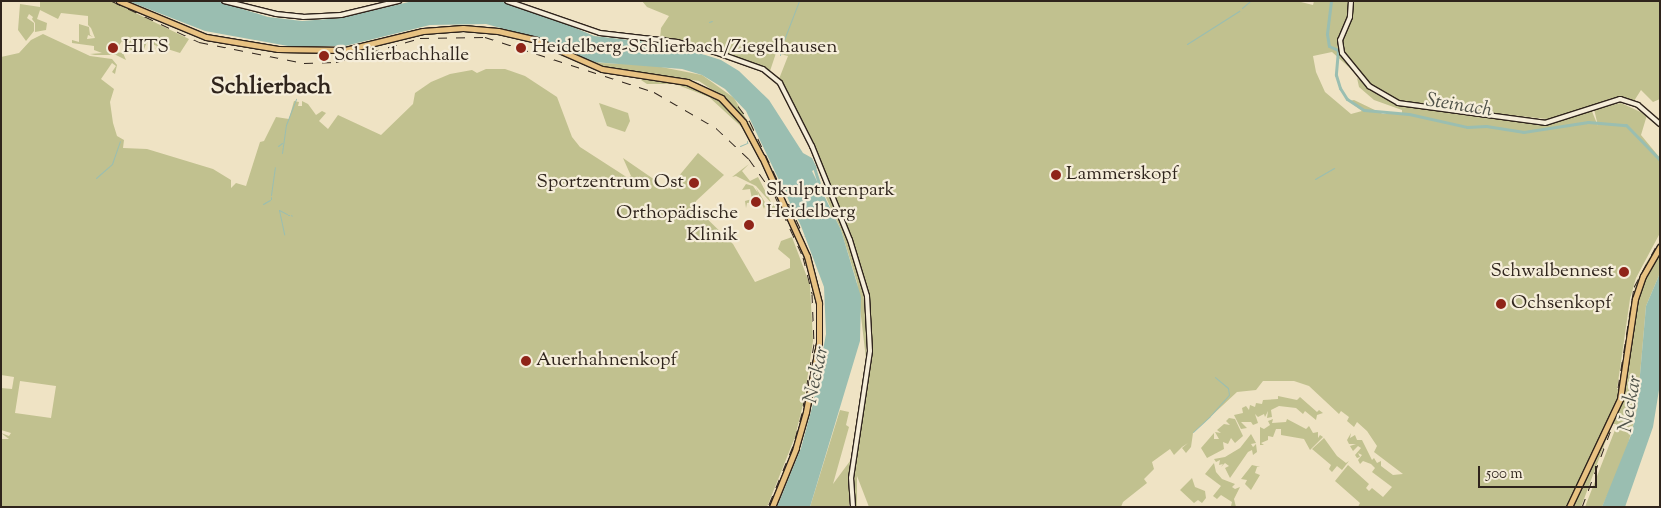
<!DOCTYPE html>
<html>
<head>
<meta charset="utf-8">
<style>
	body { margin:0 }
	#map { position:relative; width:1661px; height:508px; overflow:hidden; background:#efe3c4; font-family:"Sorts Mill Goudy",serif }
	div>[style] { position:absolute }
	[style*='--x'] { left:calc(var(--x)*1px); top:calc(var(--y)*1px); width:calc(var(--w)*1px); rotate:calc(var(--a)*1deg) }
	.green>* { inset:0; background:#c1c18f }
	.water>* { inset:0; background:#9abeb1 }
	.stream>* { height:1px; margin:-0.5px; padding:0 0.5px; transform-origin:0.5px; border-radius:0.5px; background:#9abeb1 }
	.canal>* { height:2.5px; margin:-1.25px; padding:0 1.25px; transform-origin:1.25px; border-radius:1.25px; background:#9abeb1 }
	.river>* { height:3px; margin:-1.5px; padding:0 1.5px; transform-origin:1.5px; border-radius:1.5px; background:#9abeb1 }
	.roads { filter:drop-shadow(1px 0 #2f241c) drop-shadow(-1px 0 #2f241c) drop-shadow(0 1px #2f241c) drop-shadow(0 -1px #2f241c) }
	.secondary>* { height:4px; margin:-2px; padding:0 2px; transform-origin:2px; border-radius:2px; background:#f5edd9 }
	.primary>* { height:5px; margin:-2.5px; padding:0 2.5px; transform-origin:2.5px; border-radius:2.5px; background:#e8c282 }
	.rail>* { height:1px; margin-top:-0.5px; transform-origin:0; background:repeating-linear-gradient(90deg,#2f241c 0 9px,transparent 0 18px) }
	.dots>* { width:14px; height:14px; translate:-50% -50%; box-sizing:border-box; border:2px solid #f5edd9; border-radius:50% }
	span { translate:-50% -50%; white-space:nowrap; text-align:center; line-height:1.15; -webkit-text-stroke:4.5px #f5edd9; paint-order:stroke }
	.poi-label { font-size:19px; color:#2f241c }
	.left { translate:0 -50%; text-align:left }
	.right { translate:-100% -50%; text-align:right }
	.water-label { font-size:20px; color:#4f5249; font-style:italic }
	.district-label { font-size:24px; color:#2f241c; font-weight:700 }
	.frame { position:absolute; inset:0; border:2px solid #2f241c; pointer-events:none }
	.scale { position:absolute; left:1478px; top:466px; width:119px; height:22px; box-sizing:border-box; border:2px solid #2f241c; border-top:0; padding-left:6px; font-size:15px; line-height:18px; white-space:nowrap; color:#2f241c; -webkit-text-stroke:4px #f5edd9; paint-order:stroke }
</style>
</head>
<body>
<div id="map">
	<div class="green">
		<div style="clip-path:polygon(40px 1px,111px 1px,189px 39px,180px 53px,158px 46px,155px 49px,157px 46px,147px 42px,144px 49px,135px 45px,130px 37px,134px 54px,125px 51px,126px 48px,131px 50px,122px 41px,118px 47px,110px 42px,108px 51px,123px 53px,126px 60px,116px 55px,95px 55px,90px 54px,102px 53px,94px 50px,94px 46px,72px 43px,72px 40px,79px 42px,79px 24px,89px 27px,90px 35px,93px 37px,88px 35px,87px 39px,95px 38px,91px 28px,88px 25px,88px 16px,61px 13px,58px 19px,40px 10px,37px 19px,47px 23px,46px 30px,35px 32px,35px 23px,32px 19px,33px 17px,29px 14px,27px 18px,34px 23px,34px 31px,26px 41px,18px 30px,20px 4px,40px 7px)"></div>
		<div style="clip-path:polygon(642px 1px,1297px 1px,1313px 5px,1314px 1px,1660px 1px,1660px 99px,1653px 102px,1641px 90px,1634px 101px,1612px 98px,1556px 120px,1403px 103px,1372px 88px,1332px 52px,1313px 56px,1316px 72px,1325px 92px,1351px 114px,1362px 111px,1349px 101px,1354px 100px,1383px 114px,1402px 114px,1402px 110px,1374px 100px,1359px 87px,1357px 78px,1382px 97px,1401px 105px,1455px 114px,1552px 124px,1591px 109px,1598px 126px,1594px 109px,1621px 103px,1647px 115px,1641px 135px,1660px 158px,1660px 233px,1636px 278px,1630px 299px,1617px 389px,1620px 389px,1629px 314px,1636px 284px,1646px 263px,1660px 242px,1660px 245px,1643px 273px,1633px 304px,1621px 389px,1577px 490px,1567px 507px,1358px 507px,1360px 503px,1335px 481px,1348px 465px,1369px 484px,1366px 488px,1369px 491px,1372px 488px,1383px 497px,1392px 487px,1372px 472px,1375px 468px,1371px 464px,1363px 461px,1360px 464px,1358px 460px,1362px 455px,1358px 453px,1360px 457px,1357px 458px,1355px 455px,1361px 448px,1358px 446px,1353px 451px,1350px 446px,1356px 444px,1349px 444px,1347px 440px,1351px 433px,1350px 438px,1355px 435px,1357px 440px,1362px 440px,1372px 460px,1374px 458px,1377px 463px,1381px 461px,1381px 466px,1393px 475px,1403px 474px,1374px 452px,1377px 446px,1367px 431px,1357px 422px,1354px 427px,1347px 421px,1349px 417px,1341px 411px,1339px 414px,1309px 386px,1294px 381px,1263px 381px,1256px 390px,1237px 392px,1193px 433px,1191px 447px,1186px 453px,1182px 448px,1188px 443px,1182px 447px,1174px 455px,1170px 449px,1152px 462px,1154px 469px,1144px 479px,1147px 483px,1123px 502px,1121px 507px,869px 507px,857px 476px,857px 507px,854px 507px,852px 482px,871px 351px,869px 301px,862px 269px,810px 136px,779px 79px,788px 56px,776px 53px,770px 71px,733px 58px,724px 51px,660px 39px,661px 28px,669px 16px,647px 7px)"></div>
		<div style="clip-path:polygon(evenodd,43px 34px,90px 56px,112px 59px,117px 65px,115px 74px,112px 72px,116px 66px,112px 63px,101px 79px,114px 89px,110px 102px,113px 123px,117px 136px,124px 140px,123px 148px,147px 149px,213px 169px,231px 180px,231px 188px,236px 183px,246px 186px,260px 142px,264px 141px,276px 117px,289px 119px,294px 101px,299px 102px,298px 106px,302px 106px,302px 101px,308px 104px,316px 115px,322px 111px,326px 113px,319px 121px,328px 129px,338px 115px,381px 135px,413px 104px,415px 93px,431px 82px,450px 74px,472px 70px,477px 73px,486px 69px,505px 69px,525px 76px,557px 97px,572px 137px,580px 147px,628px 178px,631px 176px,623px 158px,668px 189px,698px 153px,724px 175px,696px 201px,696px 208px,733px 244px,755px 282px,790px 268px,790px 259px,778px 249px,781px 241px,792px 237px,810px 285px,813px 341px,804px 400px,795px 437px,767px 507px,1px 507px,1px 439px,9px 439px,1px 433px,9px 436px,11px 433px,1px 430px,1px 388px,12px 389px,14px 377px,1px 375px,1px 57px,19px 53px,31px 40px,43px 34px,20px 381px,56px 386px,51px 418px,15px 413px,20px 381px)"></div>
		<div style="clip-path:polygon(576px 54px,600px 63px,651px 65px,702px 75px,734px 98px,754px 132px,727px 100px,699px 81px,606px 67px)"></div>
		<div style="clip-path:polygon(646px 77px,680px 82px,716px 97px,738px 118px,747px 132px,709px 97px,675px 84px,647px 84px,641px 80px)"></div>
		<div style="clip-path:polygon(599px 103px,628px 113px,630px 121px,625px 132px,607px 126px)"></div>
		<div style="clip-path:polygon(749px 164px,742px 171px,750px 181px,758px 177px,772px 204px,756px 186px,736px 176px,732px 177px)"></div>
		<div style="clip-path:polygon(746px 184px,753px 186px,758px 193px,756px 188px,766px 204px,775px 203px,775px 213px,765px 218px,770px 207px,765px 206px,764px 209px,758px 193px,757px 201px,747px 203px,746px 208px,745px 201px,752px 199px,750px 189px,742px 190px)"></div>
		<div style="clip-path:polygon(822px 189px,828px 191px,860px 275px,867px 309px,866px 359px,857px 282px,841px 230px)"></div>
		<div style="clip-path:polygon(1660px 250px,1660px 273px,1646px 306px,1637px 409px,1625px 456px,1602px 507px,1585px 507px,1615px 430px,1616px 424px,1612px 424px,1581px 507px,1572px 507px,1622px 399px,1638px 298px,1648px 269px)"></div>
		<div style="clip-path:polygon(1278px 396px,1297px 400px,1300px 397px,1317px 412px,1319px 410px,1323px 413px,1317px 415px,1316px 420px,1305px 411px,1303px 414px,1296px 408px,1279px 406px,1271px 410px,1272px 417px,1267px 418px,1268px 411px,1265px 417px,1264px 414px,1258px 417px,1255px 414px,1258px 423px,1253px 425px,1251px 422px,1241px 422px,1247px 428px,1241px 429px,1234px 415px,1243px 413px,1242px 408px,1246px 406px,1249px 410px,1250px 405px,1255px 407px,1256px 403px,1262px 404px,1263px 400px,1278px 399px)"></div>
		<div style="clip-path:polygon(840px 410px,849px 412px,846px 425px,849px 427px,833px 484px,853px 457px,849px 507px,810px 507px)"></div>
		<div style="clip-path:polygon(1229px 418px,1235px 419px,1243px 436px,1235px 443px,1231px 438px,1228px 444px,1223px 442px,1224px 449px,1207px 458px,1201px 448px,1214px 433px,1214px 439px,1219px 439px,1215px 432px,1221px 433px,1217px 430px,1224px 424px,1230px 425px,1226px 421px)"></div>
		<div style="clip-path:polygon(1273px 419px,1272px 423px,1286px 422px,1287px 419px,1306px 429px,1309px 426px,1313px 433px,1318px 432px,1318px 438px,1320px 435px,1323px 437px,1310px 450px,1304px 439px,1281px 435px,1281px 429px,1276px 429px,1273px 437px,1268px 436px,1268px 440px,1261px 443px,1264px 445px,1260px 445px,1260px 427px,1264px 429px,1270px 425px,1268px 421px)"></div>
		<div style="clip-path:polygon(1251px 434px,1256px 443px,1251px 444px,1253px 447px,1256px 444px,1257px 452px,1253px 455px,1252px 450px,1248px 452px,1230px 478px,1225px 468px,1229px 466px,1225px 463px,1221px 467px,1223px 464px,1219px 465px,1220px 460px,1216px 462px,1214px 459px,1225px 457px,1240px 448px)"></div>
		<div style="clip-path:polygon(1324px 438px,1337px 456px,1346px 463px,1349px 461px,1342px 470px,1337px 466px,1332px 472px,1329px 469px,1331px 465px,1312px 449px)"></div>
		<div style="clip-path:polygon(1214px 463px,1216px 472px,1222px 479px,1235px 484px,1232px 487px,1235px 489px,1240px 487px,1234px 499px,1236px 507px,1231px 506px,1232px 502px,1221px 495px,1217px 499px,1213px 496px,1221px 486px,1205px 474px)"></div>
		<div style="clip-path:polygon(1252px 465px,1260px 467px,1257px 467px,1255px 473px,1260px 475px,1251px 490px,1245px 484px,1247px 480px,1241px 479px)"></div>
		<div style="clip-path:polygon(1192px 478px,1195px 487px,1205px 491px,1206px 498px,1202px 503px,1198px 500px,1194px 503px,1180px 490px)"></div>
	</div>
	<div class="water">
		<div style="clip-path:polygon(128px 1px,217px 1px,268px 17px,302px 21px,341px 18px,413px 1px,500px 1px,548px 16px,594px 36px,674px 45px,721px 60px,739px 71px,769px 100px,803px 153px,812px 158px,817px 168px,812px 171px,841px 230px,861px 297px,860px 341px,810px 507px,777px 507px,801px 448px,813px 404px,826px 334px,824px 287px,801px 226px,746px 111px,725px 89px,702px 75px,682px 69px,593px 62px,544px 40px,486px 24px,430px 25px,345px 46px,288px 46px,205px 31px)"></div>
		<div style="clip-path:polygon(1660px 273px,1659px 390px,1653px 427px,1625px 507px,1602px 507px,1631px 435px,1637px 409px,1646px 306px)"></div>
	</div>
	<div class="stream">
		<div style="--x:1242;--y:8;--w:11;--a:-41"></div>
		<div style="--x:709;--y:22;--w:3;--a:-18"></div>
		<div style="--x:1187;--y:44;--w:62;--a:-32.4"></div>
		<div style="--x:782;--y:45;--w:47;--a:-68.9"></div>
		<div style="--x:780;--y:55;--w:7;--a:-82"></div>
		<div style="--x:747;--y:141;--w:1;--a:90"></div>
		<div style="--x:278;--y:146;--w:5;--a:-37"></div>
		<div style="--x:740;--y:146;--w:8;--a:-23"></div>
		<div style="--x:282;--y:153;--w:28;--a:-82"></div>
		<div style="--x:286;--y:125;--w:28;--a:-69"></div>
		<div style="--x:96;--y:178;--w:21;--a:-41"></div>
		<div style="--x:112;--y:164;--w:24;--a:-71"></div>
		<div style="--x:1315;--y:179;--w:22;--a:-30"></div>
		<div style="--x:271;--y:195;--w:28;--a:-82"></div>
		<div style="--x:271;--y:197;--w:2;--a:90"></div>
		<div style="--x:263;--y:204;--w:8;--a:-30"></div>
		<div style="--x:279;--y:210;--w:25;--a:78"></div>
		<div style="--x:279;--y:210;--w:9;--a:27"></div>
		<div style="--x:288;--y:215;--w:1;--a:0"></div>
		<div style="--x:291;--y:215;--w:1;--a:45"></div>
		<div style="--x:1210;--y:416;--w:28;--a:-48"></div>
		<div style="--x:1229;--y:395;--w:7;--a:-98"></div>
		<div style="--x:1228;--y:388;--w:17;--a:-140"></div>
		<div style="--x:1193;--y:432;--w:23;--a:-43"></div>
	</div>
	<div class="canal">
		<div style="--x:815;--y:169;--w:14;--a:73"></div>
	</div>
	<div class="river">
		<div style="--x:1331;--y:1;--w:33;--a:97"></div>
		<div style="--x:1327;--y:34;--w:12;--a:81"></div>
		<div style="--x:1329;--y:46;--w:10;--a:24"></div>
		<div style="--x:1338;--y:50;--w:25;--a:95"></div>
		<div style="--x:1336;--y:75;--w:14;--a:73"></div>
		<div style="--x:1340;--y:88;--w:13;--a:58"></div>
		<div style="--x:1347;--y:99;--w:20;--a:33"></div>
		<div style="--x:1364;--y:110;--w:45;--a:5.1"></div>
		<div style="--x:1409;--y:114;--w:59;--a:12.6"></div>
		<div style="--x:1467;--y:127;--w:19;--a:-3"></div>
		<div style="--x:1486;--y:126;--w:37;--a:9"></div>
		<div style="--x:1523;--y:132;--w:66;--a:-8.7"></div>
		<div style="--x:1588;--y:122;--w:38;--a:5"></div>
		<div style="--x:1626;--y:125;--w:49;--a:45.8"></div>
	</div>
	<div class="roads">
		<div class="secondary">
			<div style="--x:224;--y:1;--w:54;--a:14"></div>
			<div style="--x:276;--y:14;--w:27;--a:6"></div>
			<div style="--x:303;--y:17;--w:38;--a:-3"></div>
			<div style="--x:341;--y:15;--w:60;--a:-13.6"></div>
			<div style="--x:507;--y:1;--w:98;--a:19"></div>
			<div style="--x:600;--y:33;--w:78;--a:6.7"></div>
			<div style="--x:677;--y:42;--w:39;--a:15"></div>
			<div style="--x:715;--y:52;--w:51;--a:19.5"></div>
			<div style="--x:763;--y:69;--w:22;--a:39"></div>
			<div style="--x:780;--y:83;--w:71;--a:63.1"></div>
			<div style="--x:812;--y:146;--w:101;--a:68"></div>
			<div style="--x:850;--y:240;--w:59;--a:73.1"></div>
			<div style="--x:867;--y:296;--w:55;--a:86.9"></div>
			<div style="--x:870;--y:351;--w:128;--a:98.5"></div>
			<div style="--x:851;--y:478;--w:29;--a:86"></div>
			<div style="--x:1351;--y:1;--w:16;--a:94"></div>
			<div style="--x:1350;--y:17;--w:25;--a:113"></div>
			<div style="--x:1340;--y:40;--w:13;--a:81"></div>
			<div style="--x:1342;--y:53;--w:43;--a:50.7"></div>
			<div style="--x:1369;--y:86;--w:34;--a:30"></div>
			<div style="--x:1398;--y:103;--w:148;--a:7.7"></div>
			<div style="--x:1545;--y:123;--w:79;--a:-17.7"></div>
			<div style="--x:1620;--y:99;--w:19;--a:18"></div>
			<div style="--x:1638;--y:105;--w:29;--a:41"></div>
		</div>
		<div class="primary">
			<div style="--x:119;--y:1;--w:94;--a:22.5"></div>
			<div style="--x:206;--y:37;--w:73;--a:9.5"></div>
			<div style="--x:278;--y:49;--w:67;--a:0.9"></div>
			<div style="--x:345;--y:50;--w:80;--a:-13.7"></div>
			<div style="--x:423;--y:31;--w:40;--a:-4.3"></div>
			<div style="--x:463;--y:28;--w:35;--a:5"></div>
			<div style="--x:498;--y:31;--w:39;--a:13"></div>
			<div style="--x:536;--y:40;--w:72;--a:23.7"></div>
			<div style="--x:602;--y:69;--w:86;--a:8.7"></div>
			<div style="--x:687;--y:82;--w:38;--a:25"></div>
			<div style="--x:721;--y:98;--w:33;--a:47"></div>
			<div style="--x:743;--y:122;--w:40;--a:62"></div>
			<div style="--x:762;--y:157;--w:109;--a:65.6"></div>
			<div style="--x:807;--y:256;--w:49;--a:75.7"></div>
			<div style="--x:819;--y:303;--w:40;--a:90"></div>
			<div style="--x:819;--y:343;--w:70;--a:100.7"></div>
			<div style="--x:806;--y:412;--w:37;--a:106"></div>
			<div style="--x:796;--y:448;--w:64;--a:112.1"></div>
			<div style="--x:1569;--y:507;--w:119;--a:-64.7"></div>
			<div style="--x:1620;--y:399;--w:101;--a:-81.5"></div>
			<div style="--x:1635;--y:299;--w:24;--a:-71"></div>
			<div style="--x:1643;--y:276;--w:34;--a:-60"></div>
		</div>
	</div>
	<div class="rail">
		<div style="--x:112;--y:1;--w:96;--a:25.2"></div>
		<div style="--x:199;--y:42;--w:107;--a:11.3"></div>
		<div style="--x:304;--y:63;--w:32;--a:-2"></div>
		<div style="--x:336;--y:62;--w:87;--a:-15.9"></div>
		<div style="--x:420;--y:38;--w:65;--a:-0.9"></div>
		<div style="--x:485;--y:37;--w:178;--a:18"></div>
		<div style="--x:654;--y:92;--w:72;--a:30.1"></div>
		<div style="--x:716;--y:128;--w:45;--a:43.2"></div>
		<div style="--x:749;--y:159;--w:45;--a:54.9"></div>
		<div style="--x:775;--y:196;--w:67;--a:65.3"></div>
		<div style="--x:803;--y:257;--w:38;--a:76"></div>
		<div style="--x:812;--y:294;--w:50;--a:87.7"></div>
		<div style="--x:814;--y:344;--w:70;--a:99.9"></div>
		<div style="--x:802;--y:413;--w:34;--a:105"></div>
		<div style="--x:793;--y:446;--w:66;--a:112.3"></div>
		<div style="--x:738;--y:106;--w:20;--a:53"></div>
		<div style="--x:750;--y:122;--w:126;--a:64.7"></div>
		<div style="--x:1618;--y:388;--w:102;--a:-81"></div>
		<div style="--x:1634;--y:287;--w:55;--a:-61.6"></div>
		<div style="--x:1582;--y:507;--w:89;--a:-69.5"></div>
	</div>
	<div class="dots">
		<div style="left:113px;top:48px;background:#8f2418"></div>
		<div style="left:521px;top:48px;background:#8f2418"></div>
		<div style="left:324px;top:56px;background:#8f2418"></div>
		<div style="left:1056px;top:175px;background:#8f2418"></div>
		<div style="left:694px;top:183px;background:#8f2418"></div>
		<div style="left:756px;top:202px;background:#8f2418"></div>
		<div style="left:749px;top:225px;background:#8f2418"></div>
		<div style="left:1624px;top:272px;background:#8f2418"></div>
		<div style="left:1501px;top:304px;background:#8f2418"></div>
		<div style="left:526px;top:361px;background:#8f2418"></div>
	</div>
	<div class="poi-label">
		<span class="left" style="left:123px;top:48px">HITS</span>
		<span class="left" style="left:532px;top:48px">Heidelberg-Schlierbach/Ziegelhausen</span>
		<span class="left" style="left:334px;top:56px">Schlierbachhalle</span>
		<span class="left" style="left:1066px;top:175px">Lammerskopf</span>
		<span class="right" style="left:684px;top:183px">Sportzentrum Ost</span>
		<span class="left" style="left:766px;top:202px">Skulpturenpark<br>Heidelberg</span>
		<span class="right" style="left:738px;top:225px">Orthopädische<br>Klinik</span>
		<span class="right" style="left:1614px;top:272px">Schwalbennest</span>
		<span class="left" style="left:1511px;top:304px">Ochsenkopf</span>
		<span class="left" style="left:536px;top:361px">Auerhahnenkopf</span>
	</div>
	<div class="water-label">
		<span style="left:1459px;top:106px;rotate:9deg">Steinach</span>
		<span style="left:817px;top:375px;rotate:-78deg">Neckar</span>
		<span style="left:1631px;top:404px;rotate:-80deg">Neckar</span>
	</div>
	<div class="district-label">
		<span style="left:271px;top:88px">Schlierbach</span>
	</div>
	<div class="frame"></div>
	<div class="scale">500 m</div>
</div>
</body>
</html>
